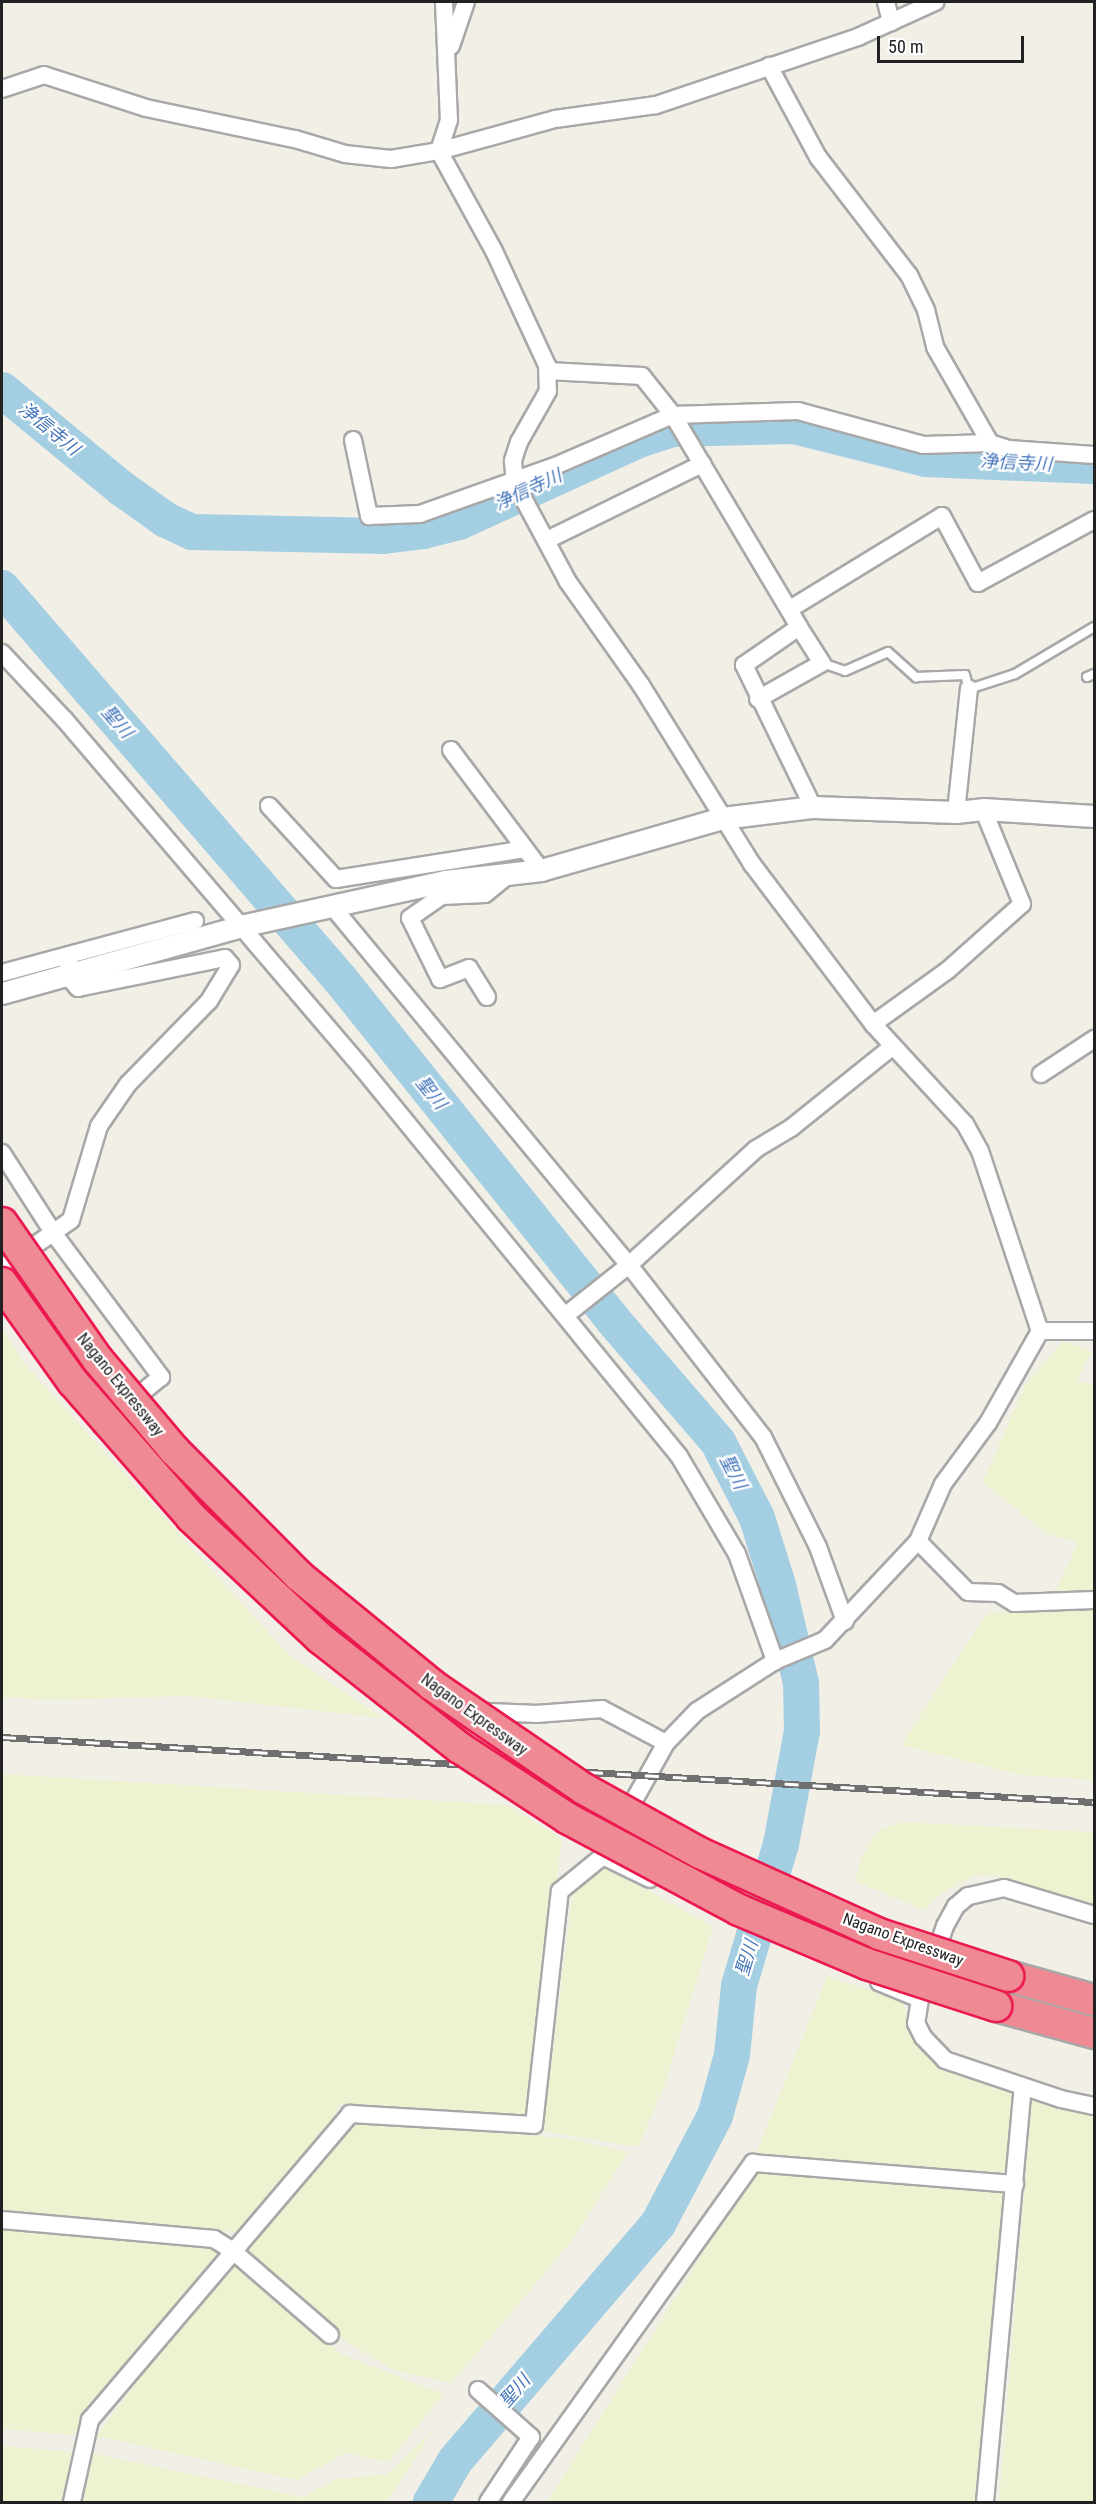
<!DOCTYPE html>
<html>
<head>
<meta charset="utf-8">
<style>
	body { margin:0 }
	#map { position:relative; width:1096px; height:2504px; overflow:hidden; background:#f2efe7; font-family:"Roboto Condensed","Noto Sans JP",sans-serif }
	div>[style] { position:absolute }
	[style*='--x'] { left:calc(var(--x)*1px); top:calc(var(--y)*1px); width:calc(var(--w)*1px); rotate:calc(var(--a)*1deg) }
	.farmland>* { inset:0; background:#edf2d1 }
	.river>* { height:36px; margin:-18px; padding:0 18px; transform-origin:18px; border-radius:18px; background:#a4cfe3 }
	.roads { filter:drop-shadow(2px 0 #a8a8a8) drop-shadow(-2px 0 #a8a8a8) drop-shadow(0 2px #a8a8a8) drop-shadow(0 -2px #a8a8a8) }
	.service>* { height:8px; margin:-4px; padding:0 4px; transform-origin:4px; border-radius:4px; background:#fff }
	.minor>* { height:16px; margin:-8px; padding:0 8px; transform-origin:8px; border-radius:8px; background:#fff }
	.tertiary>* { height:21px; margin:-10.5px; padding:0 10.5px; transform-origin:10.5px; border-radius:10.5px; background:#fff }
	.motorway>* { height:30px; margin:-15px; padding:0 15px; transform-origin:15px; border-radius:15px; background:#ef8993 }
	.rail>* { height:7px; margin-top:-3.5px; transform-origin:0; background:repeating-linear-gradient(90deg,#fff 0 14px,#6f6f6f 0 28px); box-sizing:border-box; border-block:2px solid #6f6f6f }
	.bridges { filter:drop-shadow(2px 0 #eb1950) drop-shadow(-2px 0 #eb1950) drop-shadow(0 2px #eb1950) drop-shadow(0 -2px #eb1950) }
	.motorway-bridge>* { height:30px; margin:-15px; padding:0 15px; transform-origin:15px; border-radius:15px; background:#ef8993 }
	span { translate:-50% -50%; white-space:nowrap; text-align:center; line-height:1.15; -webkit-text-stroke:4.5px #fff; paint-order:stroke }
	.street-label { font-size:16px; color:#212121 }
	.water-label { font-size:18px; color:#4375ba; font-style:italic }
	.frame { position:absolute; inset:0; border:3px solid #212121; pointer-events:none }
	.scale { position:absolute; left:877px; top:36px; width:147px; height:27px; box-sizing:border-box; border:3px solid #212121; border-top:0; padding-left:8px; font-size:18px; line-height:21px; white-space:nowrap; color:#212121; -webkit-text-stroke:4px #fff; paint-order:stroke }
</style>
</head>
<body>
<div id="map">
	<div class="farmland">
		<div style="clip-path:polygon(2px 1327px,23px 1362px,288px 1654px,382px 1718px,189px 1696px,50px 1700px,2px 1697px)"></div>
		<div style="clip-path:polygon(1063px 1341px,1091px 1352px,1077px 1381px,1094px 1385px,1094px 1780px,1021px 1775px,901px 1745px,987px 1613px,1047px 1610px,1078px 1542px,1047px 1534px,983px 1482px,1025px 1385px)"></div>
		<div style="clip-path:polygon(2px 1774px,507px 1805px,562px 1839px,525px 2116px,339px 2104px,335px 2115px,238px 2232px,2px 2212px)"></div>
		<div style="clip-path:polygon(904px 1822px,1094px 1832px,1094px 1905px,997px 1876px,976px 1875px,940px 1894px,924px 1910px,855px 1881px,861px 1859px,877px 1831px)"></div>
		<div style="clip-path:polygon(605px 1866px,713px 1927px,664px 2087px,638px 2147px,543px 2131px,573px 1891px)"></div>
		<div style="clip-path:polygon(827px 1976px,902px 2001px,919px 2050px,939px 2066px,1017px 2092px,1007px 2180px,756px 2154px)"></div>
		<div style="clip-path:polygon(1032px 2100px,1094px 2116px,1094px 2502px,999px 2502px)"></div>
		<div style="clip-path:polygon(353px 2118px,578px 2140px,628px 2153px,569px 2244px,452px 2383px,392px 2370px,340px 2337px,241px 2253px)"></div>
		<div style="clip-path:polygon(754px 2172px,1006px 2194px,979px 2502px,547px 2502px)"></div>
		<div style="clip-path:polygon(2px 2227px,214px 2246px,218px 2256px,73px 2435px,2px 2429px)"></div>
		<div style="clip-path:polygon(235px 2263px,342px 2354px,443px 2394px,389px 2462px,345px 2453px,297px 2480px,96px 2436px,157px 2355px)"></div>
		<div style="clip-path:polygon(432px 2431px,387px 2502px,80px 2502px,86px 2452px,302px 2497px,337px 2479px,388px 2474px)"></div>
		<div style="clip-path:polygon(2px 2446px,72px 2452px,63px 2502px,2px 2502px)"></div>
	</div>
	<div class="river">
		<div style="--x:2;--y:390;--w:154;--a:39.5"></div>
		<div style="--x:121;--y:488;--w:55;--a:35.4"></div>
		<div style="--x:166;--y:520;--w:29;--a:25"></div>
		<div style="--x:192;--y:532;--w:192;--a:1.2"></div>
		<div style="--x:384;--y:536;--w:39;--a:-7"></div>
		<div style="--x:423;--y:531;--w:37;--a:-14"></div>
		<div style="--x:459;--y:522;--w:198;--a:-24.5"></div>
		<div style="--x:639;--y:440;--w:35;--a:-18"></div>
		<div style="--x:672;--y:429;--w:122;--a:-1.4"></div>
		<div style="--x:794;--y:426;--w:135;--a:14.1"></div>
		<div style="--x:925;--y:459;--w:169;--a:2.4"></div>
		<div style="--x:2;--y:588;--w:517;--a:49.16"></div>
		<div style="--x:340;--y:979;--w:437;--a:51.3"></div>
		<div style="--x:613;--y:1320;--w:161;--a:49.3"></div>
		<div style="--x:718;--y:1442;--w:85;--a:62.8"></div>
		<div style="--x:757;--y:1518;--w:70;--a:72.6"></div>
		<div style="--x:778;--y:1585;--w:101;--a:76.8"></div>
		<div style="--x:801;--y:1683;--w:48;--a:88.8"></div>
		<div style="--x:802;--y:1731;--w:115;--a:100.5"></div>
		<div style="--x:781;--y:1844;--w:148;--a:106.5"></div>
		<div style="--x:739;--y:1986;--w:69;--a:95.8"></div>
		<div style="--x:732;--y:2055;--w:63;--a:105.6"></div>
		<div style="--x:715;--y:2116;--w:122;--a:117.8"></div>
		<div style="--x:658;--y:2224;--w:312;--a:130.6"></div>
		<div style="--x:455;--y:2461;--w:48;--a:120.3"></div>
	</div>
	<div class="roads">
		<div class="service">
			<div style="--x:822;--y:663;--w:24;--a:19"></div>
			<div style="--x:845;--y:671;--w:47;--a:-23.8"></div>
			<div style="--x:888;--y:652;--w:38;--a:42"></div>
			<div style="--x:916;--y:677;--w:49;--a:-2.3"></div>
			<div style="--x:965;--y:675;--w:15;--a:74"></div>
			<div style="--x:969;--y:689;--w:48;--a:-18.1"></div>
			<div style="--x:1015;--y:674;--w:92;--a:-30.7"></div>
			<div style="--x:1087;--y:677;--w:8;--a:-23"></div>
		</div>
		<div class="minor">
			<div style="--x:444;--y:2;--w:118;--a:87.6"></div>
			<div style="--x:449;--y:120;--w:33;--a:108"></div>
			<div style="--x:439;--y:151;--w:114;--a:61.2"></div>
			<div style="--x:494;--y:251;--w:126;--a:65.1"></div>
			<div style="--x:547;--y:365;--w:26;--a:88"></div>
			<div style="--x:548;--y:391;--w:59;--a:119.6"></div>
			<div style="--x:519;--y:442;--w:20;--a:108"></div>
			<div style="--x:513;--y:461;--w:22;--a:85"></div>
			<div style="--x:515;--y:483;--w:112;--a:61.8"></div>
			<div style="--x:568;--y:582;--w:126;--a:54.7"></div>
			<div style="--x:641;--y:685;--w:211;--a:58.2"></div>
			<div style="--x:752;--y:864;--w:201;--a:52.9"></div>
			<div style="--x:873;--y:1024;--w:136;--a:47.4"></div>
			<div style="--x:965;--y:1124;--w:31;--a:61"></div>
			<div style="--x:980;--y:1151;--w:190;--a:71.6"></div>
			<div style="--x:886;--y:2;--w:21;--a:76"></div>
			<div style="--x:451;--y:46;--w:46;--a:-71.2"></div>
			<div style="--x:769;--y:66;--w:103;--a:61.7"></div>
			<div style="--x:818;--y:157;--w:149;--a:52.4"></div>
			<div style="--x:909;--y:275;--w:39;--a:64"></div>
			<div style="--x:926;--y:310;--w:38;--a:76"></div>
			<div style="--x:935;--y:347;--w:111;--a:60.2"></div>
			<div style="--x:990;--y:443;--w:20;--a:18"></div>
			<div style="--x:1009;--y:449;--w:85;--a:4"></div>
			<div style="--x:2;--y:89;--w:44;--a:-18.4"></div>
			<div style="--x:44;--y:75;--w:107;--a:17.9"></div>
			<div style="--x:146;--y:108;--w:152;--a:11.8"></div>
			<div style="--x:295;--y:139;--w:52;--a:16.7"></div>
			<div style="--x:345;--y:154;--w:46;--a:6.2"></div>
			<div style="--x:391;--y:159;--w:49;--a:-9.5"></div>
			<div style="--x:439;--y:151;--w:120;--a:-15.4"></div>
			<div style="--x:555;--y:119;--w:102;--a:-7.9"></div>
			<div style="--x:656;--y:105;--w:213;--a:-18.6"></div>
			<div style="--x:858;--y:37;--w:85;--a:-24.4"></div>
			<div style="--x:353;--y:440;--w:78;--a:78.1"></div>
			<div style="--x:369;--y:516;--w:51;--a:-2.2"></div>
			<div style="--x:420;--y:514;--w:143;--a:-19.6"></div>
			<div style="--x:555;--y:466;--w:129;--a:-23.4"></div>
			<div style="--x:673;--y:415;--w:50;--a:-128.5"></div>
			<div style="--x:642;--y:376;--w:94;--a:-177"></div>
			<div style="--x:702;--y:464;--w:57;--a:-120.6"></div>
			<div style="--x:673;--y:415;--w:125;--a:-1.8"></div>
			<div style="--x:798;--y:411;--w:130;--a:15.2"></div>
			<div style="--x:923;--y:445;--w:67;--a:-1.7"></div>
			<div style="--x:547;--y:540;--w:173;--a:-26.1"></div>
			<div style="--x:702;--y:464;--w:190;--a:59.2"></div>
			<div style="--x:799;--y:627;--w:67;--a:145.4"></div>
			<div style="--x:744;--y:665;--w:158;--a:64.1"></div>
			<div style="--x:790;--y:609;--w:178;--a:-31.5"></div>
			<div style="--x:942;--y:516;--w:76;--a:61.8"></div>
			<div style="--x:978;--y:583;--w:132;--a:-28.5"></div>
			<div style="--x:2;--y:653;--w:91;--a:46.8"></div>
			<div style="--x:64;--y:719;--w:459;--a:49.5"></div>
			<div style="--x:362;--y:1068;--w:501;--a:50.75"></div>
			<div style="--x:679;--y:1456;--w:114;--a:59.4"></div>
			<div style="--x:737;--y:1554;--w:114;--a:70.4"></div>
			<div style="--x:758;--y:699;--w:73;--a:-29.4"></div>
			<div style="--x:822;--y:663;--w:43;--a:-122.6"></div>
			<div style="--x:451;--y:750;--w:150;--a:53.1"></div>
			<div style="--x:269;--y:806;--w:99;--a:47.5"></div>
			<div style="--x:336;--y:879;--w:191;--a:-9"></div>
			<div style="--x:956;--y:812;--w:124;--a:-84"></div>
			<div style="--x:331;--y:905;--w:467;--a:50.4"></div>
			<div style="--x:629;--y:1265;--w:218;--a:52.1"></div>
			<div style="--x:763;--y:1437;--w:123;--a:63.4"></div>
			<div style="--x:818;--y:1547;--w:79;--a:70"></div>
			<div style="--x:2;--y:973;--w:200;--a:-15.1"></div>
			<div style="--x:487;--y:997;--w:34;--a:-122"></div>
			<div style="--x:469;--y:968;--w:31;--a:159"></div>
			<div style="--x:440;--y:979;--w:68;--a:-116.2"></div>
			<div style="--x:410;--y:918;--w:39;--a:-35"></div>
			<div style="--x:442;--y:896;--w:43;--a:-2.7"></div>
			<div style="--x:485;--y:894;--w:32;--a:-39"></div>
			<div style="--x:873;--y:1024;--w:92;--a:-35.8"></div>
			<div style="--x:948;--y:970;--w:99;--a:-41.7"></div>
			<div style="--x:1022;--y:904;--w:103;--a:-112.3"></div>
			<div style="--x:1041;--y:1074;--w:64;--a:-33.4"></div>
			<div style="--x:2;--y:1153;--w:96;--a:57.3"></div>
			<div style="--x:54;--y:1234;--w:179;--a:53.2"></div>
			<div style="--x:161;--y:1377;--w:77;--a:140.8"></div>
			<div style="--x:2;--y:1268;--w:84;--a:-34.8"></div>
			<div style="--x:71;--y:1220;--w:98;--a:-73.4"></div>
			<div style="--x:99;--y:1126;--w:51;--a:-55.4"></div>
			<div style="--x:128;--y:1084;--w:116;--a:-45.7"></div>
			<div style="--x:209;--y:1001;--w:42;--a:-58.6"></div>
			<div style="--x:231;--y:965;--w:9;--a:-131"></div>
			<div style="--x:225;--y:958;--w:150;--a:168.5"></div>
			<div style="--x:78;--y:988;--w:16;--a:-130"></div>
			<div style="--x:68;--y:976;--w:21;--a:-87"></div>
			<div style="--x:566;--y:1315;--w:80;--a:-38.4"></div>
			<div style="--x:629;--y:1265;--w:172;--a:-42.4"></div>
			<div style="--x:756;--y:1149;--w:41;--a:-31"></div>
			<div style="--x:791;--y:1128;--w:131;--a:-38.8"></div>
			<div style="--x:1040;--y:1331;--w:54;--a:0"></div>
			<div style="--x:918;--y:1541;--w:71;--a:45.6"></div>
			<div style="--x:968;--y:1592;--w:30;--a:2"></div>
			<div style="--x:998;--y:1593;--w:19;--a:32"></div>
			<div style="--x:1014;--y:1603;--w:80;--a:-2.1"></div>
			<div style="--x:666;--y:1743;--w:45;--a:-45.9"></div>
			<div style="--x:697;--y:1711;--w:93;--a:-32.7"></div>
			<div style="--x:775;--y:1661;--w:54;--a:-22.8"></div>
			<div style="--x:825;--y:1640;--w:136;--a:-46.8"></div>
			<div style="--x:918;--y:1541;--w:62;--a:-66.3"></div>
			<div style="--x:943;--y:1484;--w:76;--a:-53.6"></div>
			<div style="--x:988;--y:1423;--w:106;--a:-60.5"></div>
			<div style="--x:603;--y:1856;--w:52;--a:26.1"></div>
			<div style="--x:1094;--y:1915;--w:94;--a:-163.3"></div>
			<div style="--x:1004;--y:1888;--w:37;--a:167"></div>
			<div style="--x:968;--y:1896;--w:16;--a:140"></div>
			<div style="--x:956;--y:1906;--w:23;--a:119"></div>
			<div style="--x:945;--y:1926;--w:77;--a:108.9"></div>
			<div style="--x:920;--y:1999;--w:24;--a:99"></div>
			<div style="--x:916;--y:2023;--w:16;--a:63"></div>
			<div style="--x:923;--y:2037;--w:32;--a:46"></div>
			<div style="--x:945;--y:2060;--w:122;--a:18.6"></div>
			<div style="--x:1061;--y:2099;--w:34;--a:12"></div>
			<div style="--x:879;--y:1982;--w:44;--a:22.5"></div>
			<div style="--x:2;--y:2220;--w:213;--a:5.1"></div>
			<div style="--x:214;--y:2239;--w:22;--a:32"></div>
			<div style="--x:233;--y:2251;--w:128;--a:40.9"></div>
			<div style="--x:478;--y:2390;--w:71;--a:41.6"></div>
			<div style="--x:531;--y:2437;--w:78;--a:123.5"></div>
			<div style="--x:72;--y:2502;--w:84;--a:-77.6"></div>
			<div style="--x:90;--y:2420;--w:402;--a:-49.6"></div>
			<div style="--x:350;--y:2114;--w:184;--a:3.4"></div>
			<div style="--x:534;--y:2125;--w:235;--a:-83.7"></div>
			<div style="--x:560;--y:1891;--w:55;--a:-39.1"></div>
			<div style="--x:603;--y:1856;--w:129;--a:-60.9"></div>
			<div style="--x:666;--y:1743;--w:72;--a:-152"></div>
			<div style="--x:602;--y:1709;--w:66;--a:175.7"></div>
			<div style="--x:536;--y:1714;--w:121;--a:-177.6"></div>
			<div style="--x:511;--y:2502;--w:417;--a:-54.5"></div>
			<div style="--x:753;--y:2163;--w:263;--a:4.6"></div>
			<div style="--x:985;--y:2502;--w:417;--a:-84.8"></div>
		</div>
		<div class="tertiary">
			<div style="--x:2;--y:993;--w:252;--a:-15.6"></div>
			<div style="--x:245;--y:925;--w:205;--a:-12.4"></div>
			<div style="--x:445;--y:881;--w:97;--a:-6.5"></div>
			<div style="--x:541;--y:870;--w:188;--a:-16"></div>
			<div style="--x:722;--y:818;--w:92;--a:-6.9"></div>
			<div style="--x:813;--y:807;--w:143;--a:2"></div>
			<div style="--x:956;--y:812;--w:27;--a:-6"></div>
			<div style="--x:983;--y:809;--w:111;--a:3.6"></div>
		</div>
		<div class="motorway">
			<div style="--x:1008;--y:1976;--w:89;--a:15.6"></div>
			<div style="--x:996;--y:2006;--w:102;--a:15.4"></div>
		</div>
	</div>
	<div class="rail">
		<div style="--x:2;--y:1737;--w:1094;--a:3.41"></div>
	</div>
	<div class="bridges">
		<div class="motorway-bridge">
			<div style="--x:2;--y:1223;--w:167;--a:55"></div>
			<div style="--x:98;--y:1360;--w:118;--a:49.8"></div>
			<div style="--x:174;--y:1450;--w:177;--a:45.2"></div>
			<div style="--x:299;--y:1576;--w:172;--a:39.3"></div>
			<div style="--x:432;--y:1685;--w:184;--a:34.4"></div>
			<div style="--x:584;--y:1789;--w:132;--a:28.9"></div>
			<div style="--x:700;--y:1853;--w:196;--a:24.3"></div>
			<div style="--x:879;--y:1934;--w:136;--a:18"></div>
			<div style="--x:2;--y:1283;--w:122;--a:54.4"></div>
			<div style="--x:73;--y:1382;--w:179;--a:48.8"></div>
			<div style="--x:191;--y:1517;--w:177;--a:43.2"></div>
			<div style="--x:320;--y:1638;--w:178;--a:38.2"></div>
			<div style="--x:460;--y:1748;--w:128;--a:33.2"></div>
			<div style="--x:567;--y:1818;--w:195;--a:28.1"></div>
			<div style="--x:739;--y:1910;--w:139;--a:22.9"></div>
			<div style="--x:867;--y:1964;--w:136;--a:18"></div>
		</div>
	</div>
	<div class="street-label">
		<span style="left:120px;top:1385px;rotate:51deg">Nagano Expressway</span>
		<span style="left:474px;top:1715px;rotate:36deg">Nagano Expressway</span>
		<span style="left:903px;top:1940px;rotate:20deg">Nagano Expressway</span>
	</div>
	<div class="water-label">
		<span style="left:49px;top:429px;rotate:39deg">浄信寺川</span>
		<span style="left:1016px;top:463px;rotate:3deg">浄信寺川</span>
		<span style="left:528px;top:490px;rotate:-25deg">浄信寺川</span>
		<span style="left:117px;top:722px;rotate:49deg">聖川</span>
		<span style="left:431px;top:1093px;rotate:51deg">聖川</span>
		<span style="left:733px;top:1472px;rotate:63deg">聖川</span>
		<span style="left:747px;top:1958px;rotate:-73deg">聖川</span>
		<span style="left:515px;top:2391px;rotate:-49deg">聖川</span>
	</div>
	<div class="frame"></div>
	<div class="scale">50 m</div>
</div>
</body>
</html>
